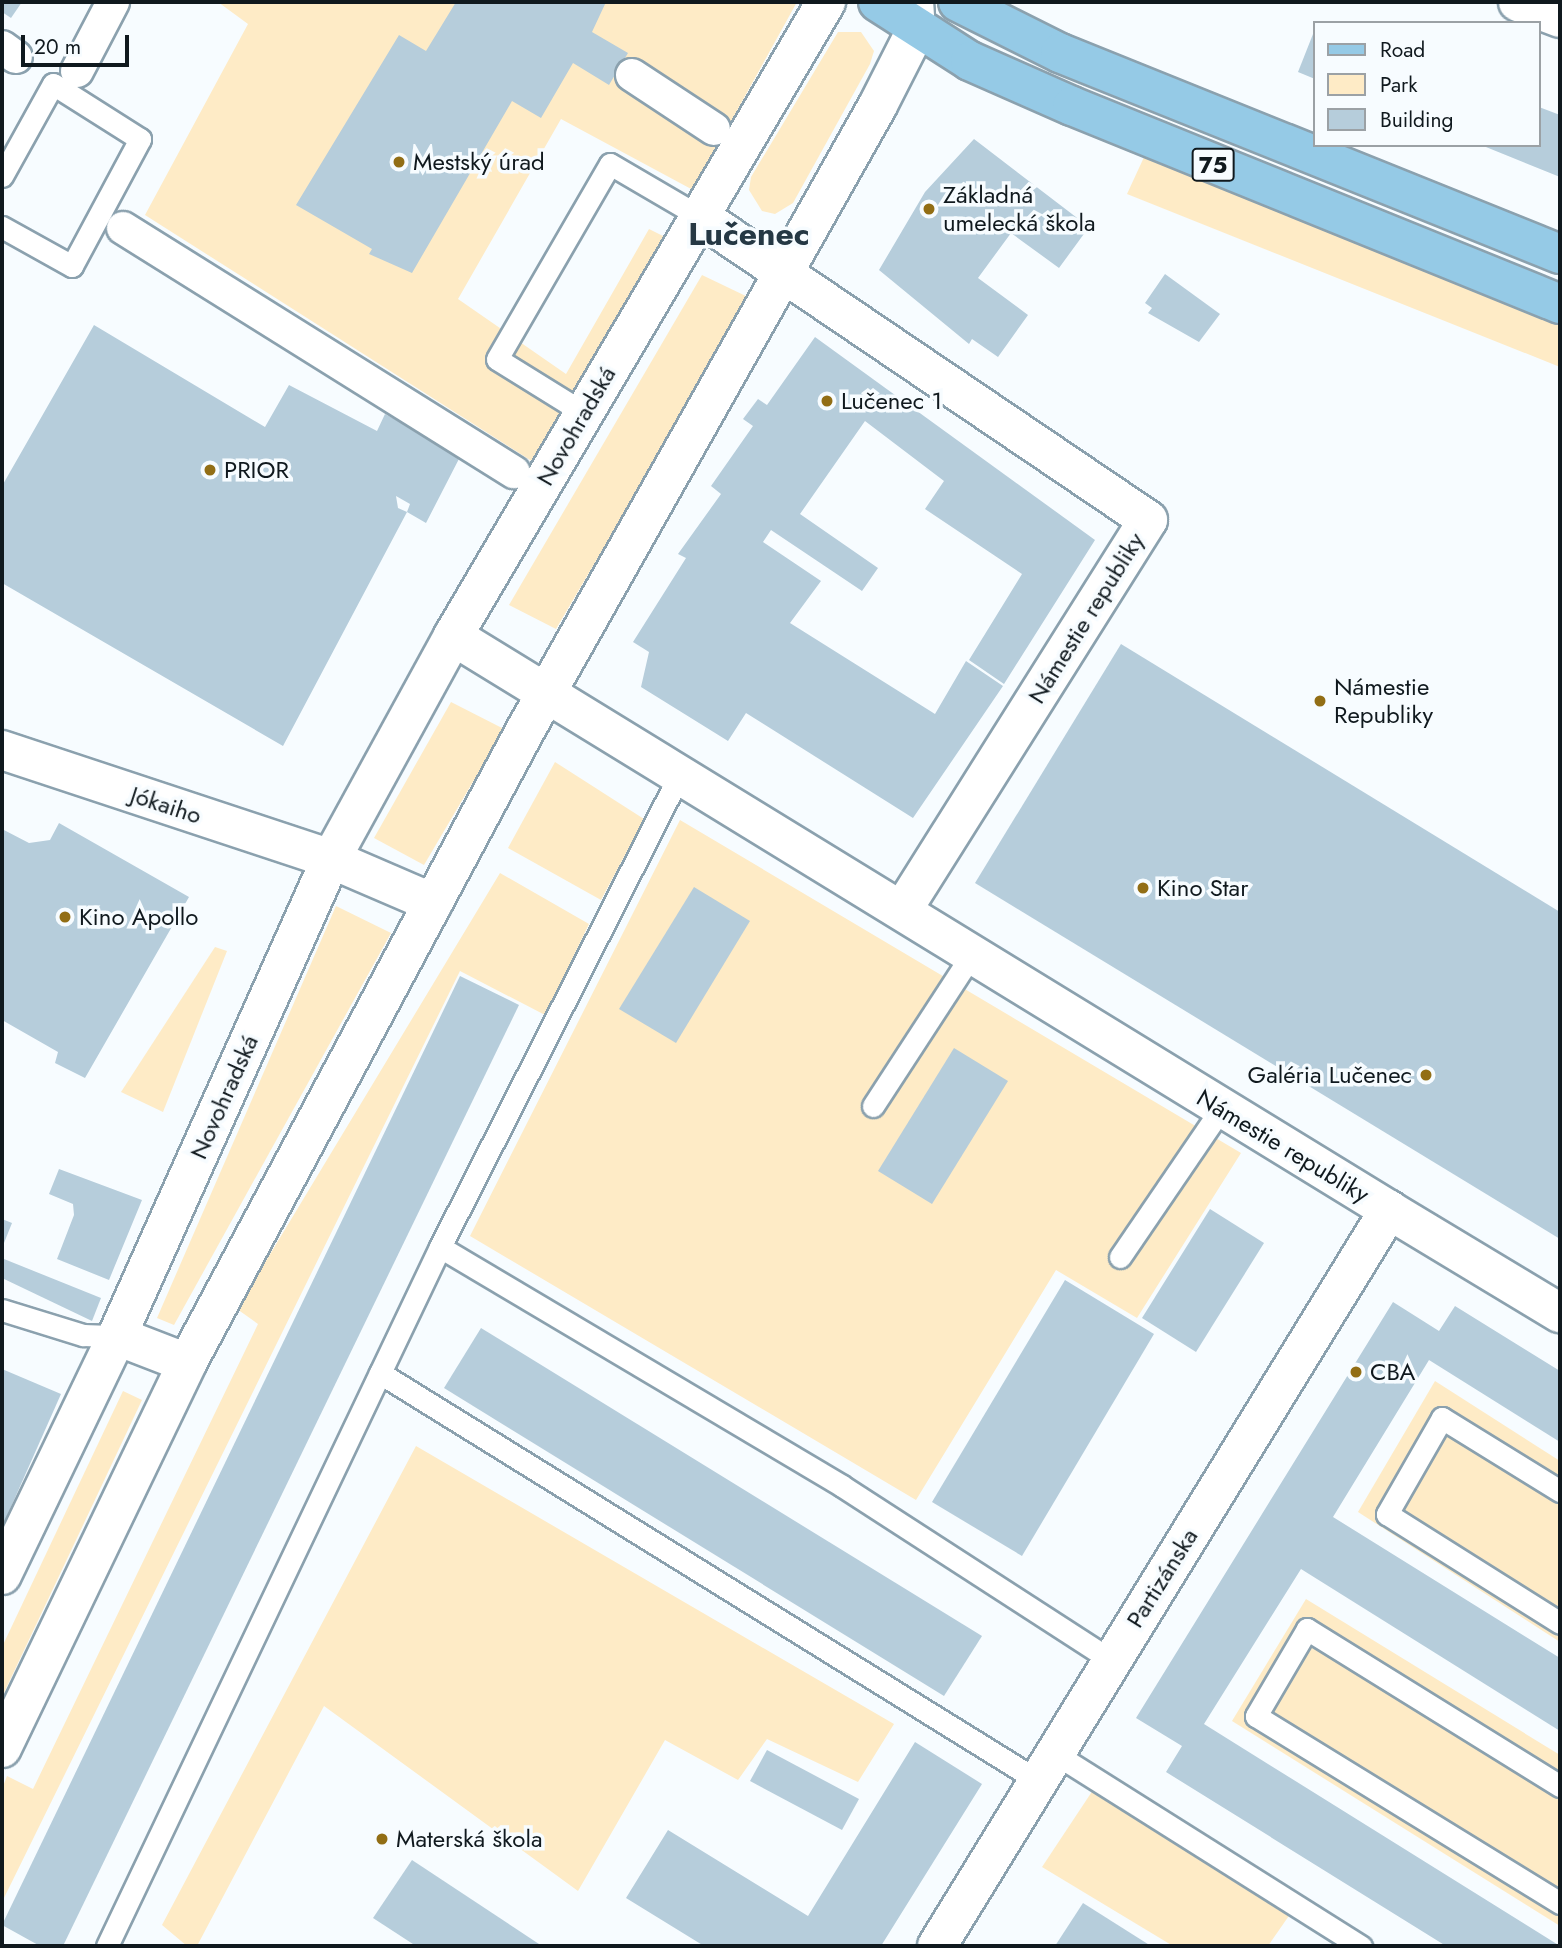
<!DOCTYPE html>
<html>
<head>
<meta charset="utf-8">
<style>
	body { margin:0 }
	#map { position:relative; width:1562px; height:1948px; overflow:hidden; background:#f7fcff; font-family:Jost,sans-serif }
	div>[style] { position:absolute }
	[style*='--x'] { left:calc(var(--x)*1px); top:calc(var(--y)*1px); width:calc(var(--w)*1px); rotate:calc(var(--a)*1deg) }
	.green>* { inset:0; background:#feebc6 }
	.building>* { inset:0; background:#b6cddb }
	.roads { filter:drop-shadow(2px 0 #8ba1ae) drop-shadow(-2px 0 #8ba1ae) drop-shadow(0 2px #8ba1ae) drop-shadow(0 -2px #8ba1ae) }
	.service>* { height:21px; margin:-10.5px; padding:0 10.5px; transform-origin:10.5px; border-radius:10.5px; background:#fff }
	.pedestrian>* { height:32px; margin:-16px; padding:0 16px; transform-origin:16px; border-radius:16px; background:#fff }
	.minor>* { height:38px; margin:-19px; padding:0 19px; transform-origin:19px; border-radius:19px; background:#fff }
	.tertiary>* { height:38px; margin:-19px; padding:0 19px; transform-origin:19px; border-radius:19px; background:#fff }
	.primary>* { height:38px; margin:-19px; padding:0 19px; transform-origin:19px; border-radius:19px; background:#95cae6 }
	.dots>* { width:19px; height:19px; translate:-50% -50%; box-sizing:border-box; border:4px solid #f7fcff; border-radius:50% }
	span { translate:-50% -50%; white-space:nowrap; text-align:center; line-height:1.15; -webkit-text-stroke:7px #f7fcff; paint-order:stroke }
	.shield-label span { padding:2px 5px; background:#f7fcff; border:2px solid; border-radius:5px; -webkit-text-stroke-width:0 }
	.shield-label { font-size:23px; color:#10191e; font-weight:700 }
	.poi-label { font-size:24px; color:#10191e }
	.left { translate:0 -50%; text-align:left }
	.right { translate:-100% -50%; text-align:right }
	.street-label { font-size:24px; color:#10191e }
	.district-label { font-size:32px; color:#253844; font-weight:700 }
	.frame { position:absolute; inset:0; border:4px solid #10191e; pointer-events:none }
	.legend { position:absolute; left:1313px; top:21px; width:228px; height:126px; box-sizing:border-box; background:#f7fcff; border:2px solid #9ba1a5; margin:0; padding:9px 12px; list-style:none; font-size:21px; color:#10191e }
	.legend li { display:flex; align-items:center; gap:14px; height:35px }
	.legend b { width:35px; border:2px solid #9ba1a5 }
	.scale { position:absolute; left:21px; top:35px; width:108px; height:32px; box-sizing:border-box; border:4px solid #10191e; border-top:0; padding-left:9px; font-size:21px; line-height:24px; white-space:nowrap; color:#10191e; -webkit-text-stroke:5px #f7fcff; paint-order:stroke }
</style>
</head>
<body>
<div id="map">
	<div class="green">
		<div style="clip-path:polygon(218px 2px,797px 2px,693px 190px,561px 119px,458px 299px,566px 374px,649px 229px,669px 239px,538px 465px,145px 215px,248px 24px)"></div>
		<div style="clip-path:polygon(838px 32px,861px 32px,874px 51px,870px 64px,793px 203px,775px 214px,762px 211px,749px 190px,751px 177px)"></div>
		<div style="clip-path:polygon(1145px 155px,1543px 315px,1560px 324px,1560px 367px,1127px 194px)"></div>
		<div style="clip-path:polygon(702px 275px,750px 298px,556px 629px,509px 605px)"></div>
		<div style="clip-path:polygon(451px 702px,504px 729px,424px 865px,374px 838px)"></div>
		<div style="clip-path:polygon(555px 762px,644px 819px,601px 900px,508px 848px)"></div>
		<div style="clip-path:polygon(680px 820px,1241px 1153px,1137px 1318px,1056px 1270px,916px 1500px,470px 1236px)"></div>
		<div style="clip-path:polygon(500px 873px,589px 924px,545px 1015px,460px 971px,2px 1902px,2px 1789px,7px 1776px,33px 1789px,258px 1324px,237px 1309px)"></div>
		<div style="clip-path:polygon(336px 906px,391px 933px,174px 1325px,157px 1318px)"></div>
		<div style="clip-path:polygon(215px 947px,227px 951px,163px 1112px,121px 1092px)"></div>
		<div style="clip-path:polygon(1435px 1381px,1560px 1461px,1560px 1642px,1358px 1512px)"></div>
		<div style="clip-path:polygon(123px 1391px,142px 1400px,2px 1697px,2px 1647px)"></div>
		<div style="clip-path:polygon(416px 1446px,894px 1724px,858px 1782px,767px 1739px,738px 1780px,665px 1740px,578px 1891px,324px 1706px,197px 1946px,187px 1946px,162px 1925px)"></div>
		<div style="clip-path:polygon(1306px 1599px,1560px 1755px,1560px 1926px,1232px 1721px)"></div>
		<div style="clip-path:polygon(1097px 1784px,1293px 1910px,1268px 1946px,1173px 1946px,1042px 1867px)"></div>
	</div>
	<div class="building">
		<div style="clip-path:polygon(2px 2px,22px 2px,11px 18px,2px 12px)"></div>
		<div style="clip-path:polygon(456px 2px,606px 2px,592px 32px,628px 53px,609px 85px,573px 63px,541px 118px,512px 101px,412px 273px,369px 254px,372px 249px,296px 205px,399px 35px,426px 51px)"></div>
		<div style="clip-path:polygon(1315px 29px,1315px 79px,1298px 72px)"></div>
		<div style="clip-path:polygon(1539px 107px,1560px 115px,1560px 177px,1481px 145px,1539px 145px)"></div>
		<div style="clip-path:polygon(974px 139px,1089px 227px,1059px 268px,1011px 233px,978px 278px,1028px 315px,998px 357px,972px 339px,969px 344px,879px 270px,925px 192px)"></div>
		<div style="clip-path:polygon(1165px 274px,1220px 314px,1199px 342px,1148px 313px,1152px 308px,1145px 303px)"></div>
		<div style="clip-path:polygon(evenodd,94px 325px,265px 427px,289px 385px,377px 431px,385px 414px,461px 455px,426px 523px,407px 512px,283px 746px,2px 583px,2px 486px,94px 325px,396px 496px,410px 504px,407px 512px,398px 508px,396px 496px)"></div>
		<div style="clip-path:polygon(815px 337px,1095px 540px,1004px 684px,969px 660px,1022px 574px,925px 509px,944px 481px,865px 421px,800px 514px,878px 568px,862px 591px,771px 530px,763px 542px,821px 581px,790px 623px,935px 714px,966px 661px,1003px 686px,913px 818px,746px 713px,728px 741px,641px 687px,649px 652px,633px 642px,686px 558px,678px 554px,721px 494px,711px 486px,753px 426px,743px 419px,758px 399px,767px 405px)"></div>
		<div style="clip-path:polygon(1121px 644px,1560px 912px,1560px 1239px,975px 883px)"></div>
		<div style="clip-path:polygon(59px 823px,189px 897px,85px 1078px,55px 1063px,58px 1052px,2px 1020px,2px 829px,29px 843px,50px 840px)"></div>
		<div style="clip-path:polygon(694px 887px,750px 921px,676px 1043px,619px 1009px)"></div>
		<div style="clip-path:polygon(460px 976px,519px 1005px,63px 1946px,40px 1946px,2px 1925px)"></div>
		<div style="clip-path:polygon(954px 1048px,1008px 1081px,932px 1204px,878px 1171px)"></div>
		<div style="clip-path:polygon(59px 1169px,142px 1200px,109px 1280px,57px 1259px,74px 1215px,73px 1204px,49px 1194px)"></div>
		<div style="clip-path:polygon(1210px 1209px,1264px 1243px,1196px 1352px,1142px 1318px)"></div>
		<div style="clip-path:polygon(2px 1219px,12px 1223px,2px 1248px)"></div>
		<div style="clip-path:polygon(4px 1259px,101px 1298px,92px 1321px,2px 1278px)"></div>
		<div style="clip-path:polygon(1065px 1280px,1154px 1334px,1022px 1556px,932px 1502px)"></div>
		<div style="clip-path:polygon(1393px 1302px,1439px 1331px,1455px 1306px,1560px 1371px,1560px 1442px,1429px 1360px,1333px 1517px,1560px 1658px,1560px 1731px,1301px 1569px,1204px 1724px,1560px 1946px,1446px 1946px,1166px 1772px,1182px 1746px,1136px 1718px)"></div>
		<div style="clip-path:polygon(481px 1328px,982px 1636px,944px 1696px,444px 1388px)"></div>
		<div style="clip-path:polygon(2px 1369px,61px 1394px,2px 1527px)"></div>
		<div style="clip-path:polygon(915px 1742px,982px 1784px,881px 1946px,704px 1946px,626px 1898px,668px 1830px,808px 1916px)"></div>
		<div style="clip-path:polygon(767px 1750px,859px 1799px,842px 1830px,750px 1781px)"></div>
		<div style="clip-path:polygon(412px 1860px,542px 1946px,416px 1946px,373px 1918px)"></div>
		<div style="clip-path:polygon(1083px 1903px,1151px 1946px,1055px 1946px)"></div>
	</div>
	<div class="roads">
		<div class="service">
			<div style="--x:2;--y:176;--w:105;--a:-61"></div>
			<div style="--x:53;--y:84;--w:103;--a:32.3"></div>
			<div style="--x:140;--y:139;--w:144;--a:118.2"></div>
			<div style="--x:72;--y:266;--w:80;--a:-150.9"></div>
			<div style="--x:584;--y:413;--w:102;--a:-148.2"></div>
			<div style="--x:497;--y:359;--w:225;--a:-59.9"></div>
			<div style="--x:610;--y:164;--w:103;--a:30.3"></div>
			<div style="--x:873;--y:1106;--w:181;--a:-56.9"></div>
			<div style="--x:440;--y:1247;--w:533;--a:-63.1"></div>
			<div style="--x:1120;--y:1257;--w:179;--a:-55.7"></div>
			<div style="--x:2;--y:1310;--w:85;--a:17.2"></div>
			<div style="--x:83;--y:1335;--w:34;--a:2"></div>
			<div style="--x:380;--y:1373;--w:140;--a:-64.5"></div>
			<div style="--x:440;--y:1247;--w:468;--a:30.7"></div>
			<div style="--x:842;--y:1486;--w:320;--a:32.9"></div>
			<div style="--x:1560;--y:1491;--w:139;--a:-148.3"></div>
			<div style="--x:1442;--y:1418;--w:111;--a:119.8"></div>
			<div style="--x:1387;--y:1514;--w:204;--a:32.2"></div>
			<div style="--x:1054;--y:1753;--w:363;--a:32.2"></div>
			<div style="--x:1560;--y:1786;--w:298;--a:-148.2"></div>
			<div style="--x:1307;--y:1629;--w:101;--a:120.4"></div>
			<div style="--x:1256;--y:1716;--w:357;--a:31.6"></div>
			<div style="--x:107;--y:1946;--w:635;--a:-64.53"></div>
			<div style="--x:380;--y:1373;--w:773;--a:31.78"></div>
		</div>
		<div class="pedestrian">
			<div style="--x:2;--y:47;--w:17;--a:36"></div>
			<div style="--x:77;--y:71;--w:78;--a:-62.4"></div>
			<div style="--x:632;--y:75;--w:98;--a:33.4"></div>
			<div style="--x:123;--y:228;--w:461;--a:32"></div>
		</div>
		<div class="minor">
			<div style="--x:1518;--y:2;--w:45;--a:20.9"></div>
			<div style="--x:699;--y:216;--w:542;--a:34.1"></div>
			<div style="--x:1148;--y:520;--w:461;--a:122.2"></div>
			<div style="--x:453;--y:636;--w:1098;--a:31.52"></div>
			<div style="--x:2;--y:750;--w:347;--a:18.3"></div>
			<div style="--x:331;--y:859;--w:111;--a:23.3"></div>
			<div style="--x:117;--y:1336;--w:75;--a:21.1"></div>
			<div style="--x:2;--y:1575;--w:265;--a:-64.3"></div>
			<div style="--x:117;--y:1336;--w:523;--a:-65.84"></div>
			<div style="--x:331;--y:859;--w:254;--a:-61.3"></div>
			<div style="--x:453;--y:636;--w:736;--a:-59.53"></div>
			<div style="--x:2;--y:1748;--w:427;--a:-64.3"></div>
			<div style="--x:187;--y:1363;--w:719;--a:-61.87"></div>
			<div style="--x:526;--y:729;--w:716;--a:-60.57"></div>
			<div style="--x:878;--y:105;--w:84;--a:-63.1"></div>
			<div style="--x:916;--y:30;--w:28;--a:-94"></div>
		</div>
		<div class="tertiary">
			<div style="--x:937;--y:1946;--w:864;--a:-58.44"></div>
			<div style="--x:1389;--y:1210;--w:200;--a:31.1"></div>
		</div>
		<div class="primary">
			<div style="--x:878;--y:2;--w:109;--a:32.7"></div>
			<div style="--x:970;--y:61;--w:111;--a:23.8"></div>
			<div style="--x:1072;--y:106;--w:527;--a:22.08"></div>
			<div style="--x:958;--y:2;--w:114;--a:26.6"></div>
			<div style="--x:1060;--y:53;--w:539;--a:21.9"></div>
		</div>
	</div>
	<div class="dots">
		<div style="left:399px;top:162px;background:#926e15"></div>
		<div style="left:929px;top:209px;background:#926e15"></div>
		<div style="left:827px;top:401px;background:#926e15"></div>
		<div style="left:210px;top:470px;background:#926e15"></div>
		<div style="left:1320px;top:701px;background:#926e15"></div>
		<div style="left:1143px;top:888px;background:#926e15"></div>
		<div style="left:65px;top:917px;background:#926e15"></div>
		<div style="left:1426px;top:1075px;background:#926e15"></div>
		<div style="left:1356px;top:1372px;background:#926e15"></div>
		<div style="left:382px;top:1839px;background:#926e15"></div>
	</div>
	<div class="shield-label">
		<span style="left:1213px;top:165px">75</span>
	</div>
	<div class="poi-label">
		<span class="left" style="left:413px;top:162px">Mestský úrad</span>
		<span class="left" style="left:943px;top:209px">Základná<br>umelecká škola</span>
		<span class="left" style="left:841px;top:401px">Lučenec 1</span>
		<span class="left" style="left:224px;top:470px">PRIOR</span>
		<span class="left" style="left:1334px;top:701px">Námestie<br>Republiky</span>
		<span class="left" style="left:1157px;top:888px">Kino Star</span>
		<span class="left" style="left:79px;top:917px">Kino Apollo</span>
		<span class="right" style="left:1412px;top:1075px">Galéria Lučenec</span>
		<span class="left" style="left:1370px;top:1372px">CBA</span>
		<span class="left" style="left:396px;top:1839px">Materská škola</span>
	</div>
	<div class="street-label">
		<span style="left:576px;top:426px;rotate:-60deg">Novohradská</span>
		<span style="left:1086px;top:618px;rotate:-58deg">Námestie republiky</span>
		<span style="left:166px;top:805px;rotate:18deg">Jókaiho</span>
		<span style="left:224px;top:1097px;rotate:-66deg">Novohradská</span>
		<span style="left:1283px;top:1146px;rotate:31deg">Námestie republiky</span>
		<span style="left:1162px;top:1578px;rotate:-58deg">Partizánska</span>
	</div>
	<div class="district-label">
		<span style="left:749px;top:234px">Lučenec</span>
	</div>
	<div class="frame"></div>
	<ul class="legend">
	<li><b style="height:9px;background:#95cae6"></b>Road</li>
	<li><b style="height:19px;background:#feebc6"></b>Park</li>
	<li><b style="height:19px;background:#b6cddb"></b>Building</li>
	</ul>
	<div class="scale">20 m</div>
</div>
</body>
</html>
